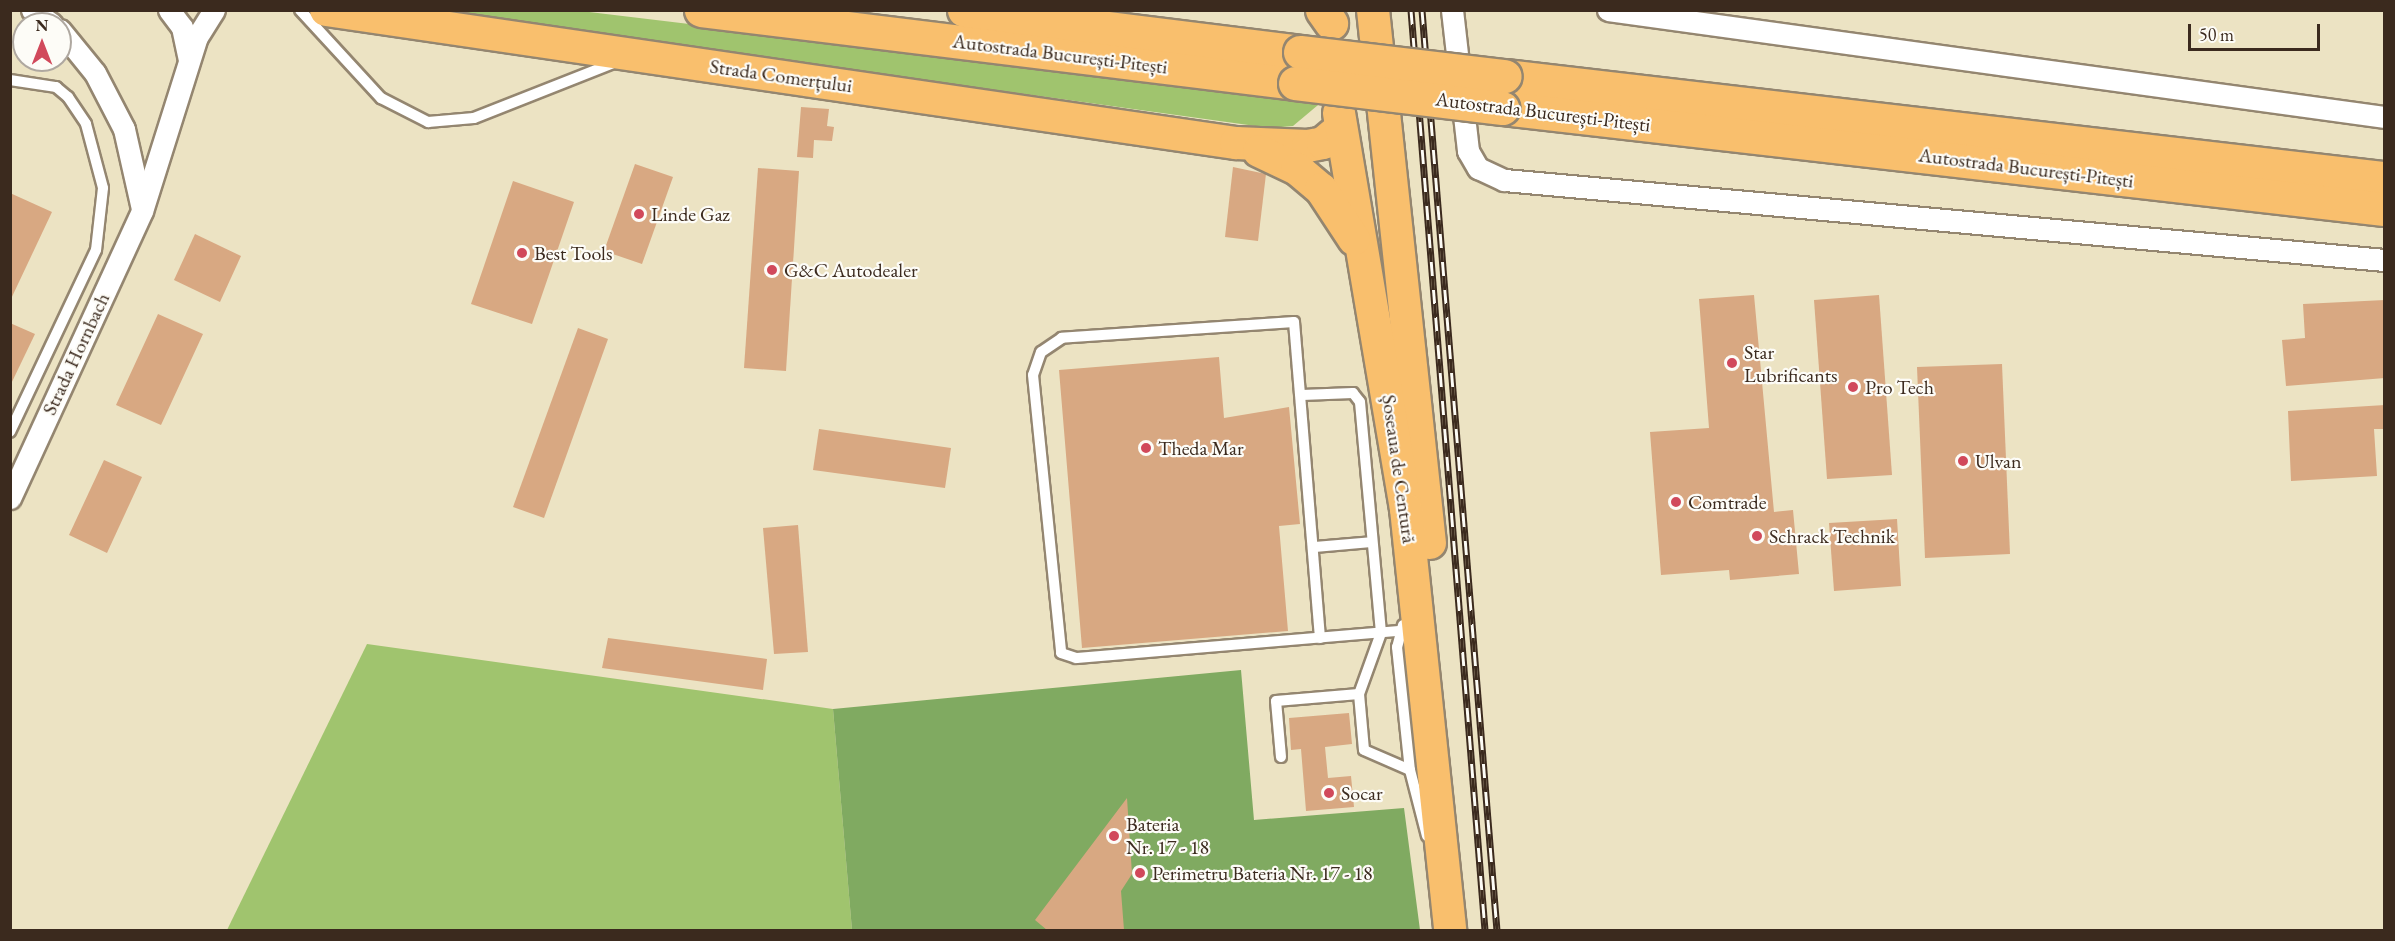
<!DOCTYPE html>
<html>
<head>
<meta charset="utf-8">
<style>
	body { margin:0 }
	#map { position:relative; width:2395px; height:941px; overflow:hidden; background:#ece3c3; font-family:"EB Garamond",serif }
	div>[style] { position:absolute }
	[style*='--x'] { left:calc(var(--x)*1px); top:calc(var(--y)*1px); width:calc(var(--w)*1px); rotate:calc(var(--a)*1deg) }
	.green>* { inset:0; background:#a0c46e }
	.forest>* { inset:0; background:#80aa61 }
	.building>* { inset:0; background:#d8a882 }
	.roads { filter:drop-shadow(2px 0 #948670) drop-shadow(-2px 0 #948670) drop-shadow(0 2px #948670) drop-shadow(0 -2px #948670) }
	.lane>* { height:10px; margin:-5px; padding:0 5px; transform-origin:5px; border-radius:5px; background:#fff }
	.street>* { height:21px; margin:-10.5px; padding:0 10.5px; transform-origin:10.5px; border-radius:10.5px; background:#fff }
	.primary>* { height:32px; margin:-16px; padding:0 16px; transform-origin:16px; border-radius:16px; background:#f9bf6d }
	.highway>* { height:33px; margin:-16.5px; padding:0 16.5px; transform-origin:16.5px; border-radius:16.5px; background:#f9bf6d }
	.rail>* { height:7px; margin-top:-3.5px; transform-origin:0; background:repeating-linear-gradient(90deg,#fdfcf7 0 14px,#3b2a1e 0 28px); box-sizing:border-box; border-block:2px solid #3b2a1e }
	.bridges { filter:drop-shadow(2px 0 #948670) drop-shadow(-2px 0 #948670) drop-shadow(0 2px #948670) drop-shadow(0 -2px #948670) }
	.highway-bridge>* { height:33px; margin:-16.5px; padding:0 16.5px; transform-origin:16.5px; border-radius:16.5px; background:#f9bf6d }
	.dots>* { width:16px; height:16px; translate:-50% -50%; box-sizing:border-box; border:3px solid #fdfcf7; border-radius:50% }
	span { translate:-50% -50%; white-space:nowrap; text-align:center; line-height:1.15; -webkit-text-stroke:4.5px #fdfcf7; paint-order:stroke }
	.street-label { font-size:20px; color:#3b2a1e }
	.poi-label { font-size:20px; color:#3b2a1e }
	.left { translate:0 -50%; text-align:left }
	.frame { position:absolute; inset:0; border:12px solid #3b2a1e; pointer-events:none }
	.north { position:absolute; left:12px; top:12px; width:60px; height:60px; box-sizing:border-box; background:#fdfcf7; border:2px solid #afa8a0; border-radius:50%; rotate:0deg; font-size:16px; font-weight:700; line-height:24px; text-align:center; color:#3b2a1e }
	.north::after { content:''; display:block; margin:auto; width:21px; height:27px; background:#d1495b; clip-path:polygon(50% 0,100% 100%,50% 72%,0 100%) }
	.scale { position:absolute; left:2188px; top:24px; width:132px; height:27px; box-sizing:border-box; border:3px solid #3b2a1e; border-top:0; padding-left:8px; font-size:18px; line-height:21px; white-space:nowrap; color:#3b2a1e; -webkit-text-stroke:4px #fdfcf7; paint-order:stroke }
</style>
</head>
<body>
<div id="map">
	<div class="green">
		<div style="clip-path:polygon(427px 11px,581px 11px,1324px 100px,1293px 126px,1270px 128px)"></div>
		<div style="clip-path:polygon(367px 644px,833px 709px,852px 930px,227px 930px)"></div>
	</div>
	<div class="forest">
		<div style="clip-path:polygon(1241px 670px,1254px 820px,1404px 808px,1420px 930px,852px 930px,833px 709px)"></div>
	</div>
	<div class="building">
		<div style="clip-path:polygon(801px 107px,829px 109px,827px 126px,834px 127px,832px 141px,814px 140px,813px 158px,797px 157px)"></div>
		<div style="clip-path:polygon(635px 164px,673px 177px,642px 264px,604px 251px)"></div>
		<div style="clip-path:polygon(1233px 167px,1266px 174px,1258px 241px,1225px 237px)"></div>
		<div style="clip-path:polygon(758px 168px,799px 171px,786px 371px,744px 368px)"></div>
		<div style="clip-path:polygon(513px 181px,574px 202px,532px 324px,471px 304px)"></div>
		<div style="clip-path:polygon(10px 193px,52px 212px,10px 301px)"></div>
		<div style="clip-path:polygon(195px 234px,241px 256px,220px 302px,174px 280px)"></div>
		<div style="clip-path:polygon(1754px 295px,1774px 512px,1793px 510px,1799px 574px,1730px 580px,1729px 570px,1661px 575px,1650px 432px,1709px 428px,1699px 299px)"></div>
		<div style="clip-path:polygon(1879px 295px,1892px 475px,1827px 479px,1814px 300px)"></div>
		<div style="clip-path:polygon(2385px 300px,2385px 378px,2286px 386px,2282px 340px,2305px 338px,2303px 304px)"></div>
		<div style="clip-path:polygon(158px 314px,203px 334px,161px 425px,116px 405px)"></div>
		<div style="clip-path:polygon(10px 323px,35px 334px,10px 386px)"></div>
		<div style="clip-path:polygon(578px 328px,608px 339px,544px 518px,513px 507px)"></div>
		<div style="clip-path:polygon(1219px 357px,1224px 418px,1289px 407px,1300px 524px,1279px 526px,1288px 631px,1082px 648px,1059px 370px)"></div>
		<div style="clip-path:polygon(2002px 364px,2010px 554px,1925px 558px,1917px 367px)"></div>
		<div style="clip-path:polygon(2385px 405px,2385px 429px,2374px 429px,2377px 476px,2291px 481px,2288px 411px)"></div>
		<div style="clip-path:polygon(819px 429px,951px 448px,945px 488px,813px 470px)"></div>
		<div style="clip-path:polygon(104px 460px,142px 477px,107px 553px,69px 535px)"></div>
		<div style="clip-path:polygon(1897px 519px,1901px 586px,1834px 591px,1829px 523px)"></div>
		<div style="clip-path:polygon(798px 525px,808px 652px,774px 654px,763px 528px)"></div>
		<div style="clip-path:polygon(608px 638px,767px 659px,763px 690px,602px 668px)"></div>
		<div style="clip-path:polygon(1349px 713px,1352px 744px,1325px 747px,1328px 778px,1351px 776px,1354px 807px,1306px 811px,1301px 749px,1291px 750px,1289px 718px)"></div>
		<div style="clip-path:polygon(1127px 798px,1132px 874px,1121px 891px,1124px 930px,1047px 930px,1035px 920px)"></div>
	</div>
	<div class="roads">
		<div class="lane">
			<div style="--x:300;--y:10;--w:120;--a:47.4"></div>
			<div style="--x:381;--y:98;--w:53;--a:27.1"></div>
			<div style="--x:428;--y:122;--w:46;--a:-5"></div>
			<div style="--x:474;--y:118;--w:153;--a:-21.5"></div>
			<div style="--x:10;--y:80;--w:47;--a:8.7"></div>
			<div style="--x:56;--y:87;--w:16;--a:40"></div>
			<div style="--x:68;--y:97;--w:32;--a:56"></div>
			<div style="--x:86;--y:124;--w:66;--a:75.1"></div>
			<div style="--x:103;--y:188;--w:62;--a:96.4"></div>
			<div style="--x:96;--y:250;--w:201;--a:115.3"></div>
			<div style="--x:1302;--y:395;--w:51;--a:-2.2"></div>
			<div style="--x:1353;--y:393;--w:11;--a:52"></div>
			<div style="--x:1360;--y:402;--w:232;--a:84.8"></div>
			<div style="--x:1381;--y:633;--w:65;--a:109.8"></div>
			<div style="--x:1359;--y:694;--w:56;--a:84.9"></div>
			<div style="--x:1364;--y:750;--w:50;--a:23.5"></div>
			<div style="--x:1314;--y:547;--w:58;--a:-4.9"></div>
			<div style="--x:1403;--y:625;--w:23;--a:105"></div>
			<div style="--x:1397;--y:647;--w:124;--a:84"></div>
			<div style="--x:1410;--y:770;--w:68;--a:75.6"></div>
			<div style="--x:1320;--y:638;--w:317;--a:-94.7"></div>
			<div style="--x:1294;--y:322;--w:233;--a:176.1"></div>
			<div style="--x:1062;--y:338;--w:25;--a:146"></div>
			<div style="--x:1041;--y:352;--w:24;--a:109"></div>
			<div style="--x:1033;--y:375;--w:279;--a:84.2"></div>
			<div style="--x:1061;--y:653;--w:16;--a:18"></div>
			<div style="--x:1076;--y:658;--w:325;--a:-4.8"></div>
			<div style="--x:1281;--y:757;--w:56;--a:-95.1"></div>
			<div style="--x:1276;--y:701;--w:83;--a:-4.8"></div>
		</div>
		<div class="street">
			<div style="--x:32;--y:10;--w:24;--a:35"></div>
			<div style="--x:169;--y:10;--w:21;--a:53"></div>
			<div style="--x:182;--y:27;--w:33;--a:78"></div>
			<div style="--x:1452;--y:10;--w:142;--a:83.5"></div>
			<div style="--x:1468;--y:151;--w:20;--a:60"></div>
			<div style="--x:1478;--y:168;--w:29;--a:25"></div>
			<div style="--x:1504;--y:180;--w:884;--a:5.19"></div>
			<div style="--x:1608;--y:10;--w:783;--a:7.85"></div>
			<div style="--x:60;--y:30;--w:55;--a:50.9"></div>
			<div style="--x:95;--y:73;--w:63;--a:62.6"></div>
			<div style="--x:124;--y:129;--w:82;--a:77.3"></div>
			<div style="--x:10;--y:498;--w:316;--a:-65.3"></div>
			<div style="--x:142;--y:211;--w:182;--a:-72.5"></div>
			<div style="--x:197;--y:37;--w:32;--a:-58"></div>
		</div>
		<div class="primary">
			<div style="--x:326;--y:10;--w:920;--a:8.32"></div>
			<div style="--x:1236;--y:143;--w:72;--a:2.4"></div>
			<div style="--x:1308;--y:146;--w:15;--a:-11"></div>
			<div style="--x:1323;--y:143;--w:23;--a:-40"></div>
			<div style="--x:1373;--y:10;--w:536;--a:83.9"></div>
			<div style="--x:1339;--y:113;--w:402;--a:80.4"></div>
			<div style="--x:1406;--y:509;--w:423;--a:84"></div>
			<div style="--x:1259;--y:151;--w:42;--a:25.3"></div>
			<div style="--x:1297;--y:169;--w:31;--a:40"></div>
			<div style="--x:1321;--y:189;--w:60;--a:56.6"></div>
		</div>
		<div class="highway">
			<div style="--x:701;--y:10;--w:598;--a:7.01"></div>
			<div style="--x:964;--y:10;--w:339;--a:7.1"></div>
			<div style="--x:1322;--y:10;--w:16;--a:55"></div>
			<div style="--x:1505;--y:76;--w:885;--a:6.62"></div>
			<div style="--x:1503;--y:108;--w:887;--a:6.54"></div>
		</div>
	</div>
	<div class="rail">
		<div style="--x:1411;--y:10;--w:923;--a:85.4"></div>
		<div style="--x:1422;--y:10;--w:923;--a:85.34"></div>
	</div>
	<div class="bridges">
		<div class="highway-bridge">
			<div style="--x:1300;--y:52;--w:206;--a:6.7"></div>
			<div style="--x:1295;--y:83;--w:209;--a:6.9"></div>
		</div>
	</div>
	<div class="dots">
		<div style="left:639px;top:214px;background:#d1495b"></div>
		<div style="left:522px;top:253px;background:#d1495b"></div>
		<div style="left:772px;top:270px;background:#d1495b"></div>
		<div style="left:1732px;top:363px;background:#d1495b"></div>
		<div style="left:1853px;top:387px;background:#d1495b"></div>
		<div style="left:1146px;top:448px;background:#d1495b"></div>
		<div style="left:1963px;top:461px;background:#d1495b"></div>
		<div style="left:1676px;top:502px;background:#d1495b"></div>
		<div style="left:1757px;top:536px;background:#d1495b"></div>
		<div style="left:1329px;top:793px;background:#d1495b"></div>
		<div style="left:1114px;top:836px;background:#d1495b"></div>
		<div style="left:1140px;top:873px;background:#d1495b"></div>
	</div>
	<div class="street-label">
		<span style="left:1060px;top:54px;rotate:7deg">Autostrada București-Pitești</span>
		<span style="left:781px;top:76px;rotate:8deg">Strada Comerțului</span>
		<span style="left:1543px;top:112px;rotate:7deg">Autostrada București-Pitești</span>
		<span style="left:2026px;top:168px;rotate:7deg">Autostrada București-Pitești</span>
		<span style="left:76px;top:354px;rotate:-65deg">Strada Hornbach</span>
		<span style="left:1399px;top:469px;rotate:82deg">Șoseaua de Centură</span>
	</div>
	<div class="poi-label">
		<span class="left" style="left:651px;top:214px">Linde Gaz</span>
		<span class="left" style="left:534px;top:253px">Best Tools</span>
		<span class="left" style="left:784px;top:270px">G&amp;C Autodealer</span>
		<span class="left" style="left:1744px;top:364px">Star<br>Lubrificants</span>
		<span class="left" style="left:1865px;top:387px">Pro Tech</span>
		<span class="left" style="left:1158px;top:448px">Theda Mar</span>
		<span class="left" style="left:1975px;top:461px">Ulvan</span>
		<span class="left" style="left:1688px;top:502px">Comtrade</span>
		<span class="left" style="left:1769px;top:536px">Schrack Technik</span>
		<span class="left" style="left:1341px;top:793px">Socar</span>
		<span class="left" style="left:1126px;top:836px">Bateria<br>Nr. 17 - 18</span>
		<span class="left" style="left:1152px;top:873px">Perimetru Bateria Nr. 17 - 18</span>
	</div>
	<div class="frame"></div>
	<div class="north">N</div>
	<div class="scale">50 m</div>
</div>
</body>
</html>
